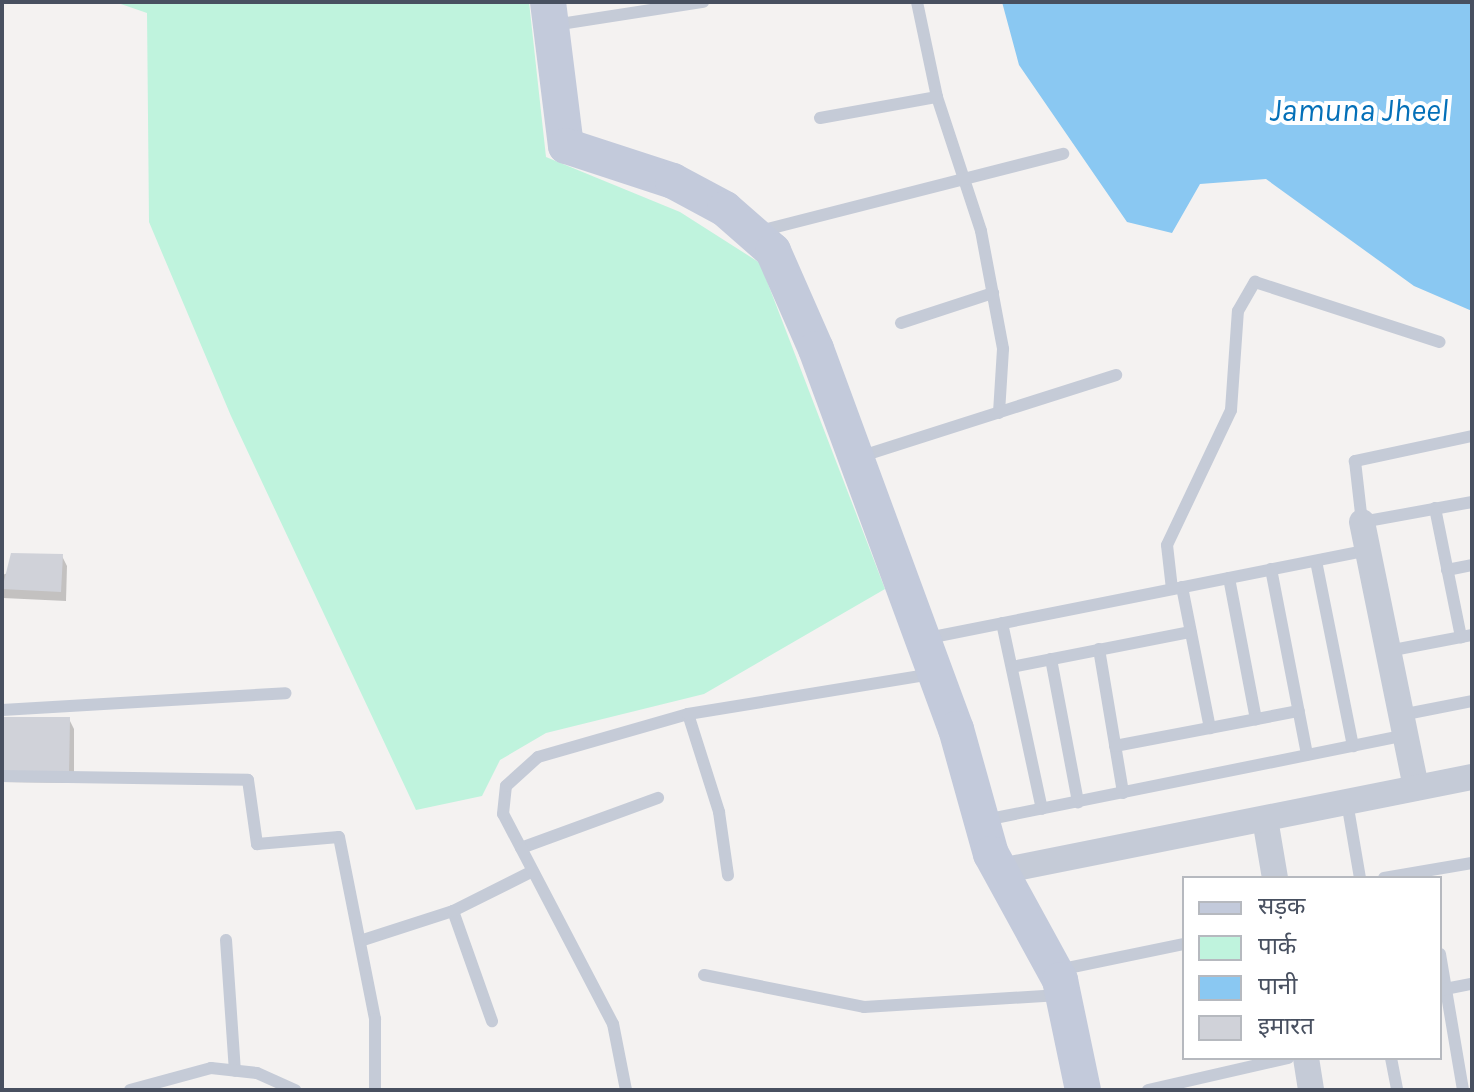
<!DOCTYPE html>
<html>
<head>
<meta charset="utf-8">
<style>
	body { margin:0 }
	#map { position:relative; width:1474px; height:1092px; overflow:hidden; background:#f4f2f1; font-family:Karla,"Noto Sans Devanagari",sans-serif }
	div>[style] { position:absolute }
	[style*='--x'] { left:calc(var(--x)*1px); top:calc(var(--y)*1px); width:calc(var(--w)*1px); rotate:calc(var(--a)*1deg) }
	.green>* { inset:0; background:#bff3dd }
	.water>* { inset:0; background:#8ac8f2 }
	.shadow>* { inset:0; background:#0003 }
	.building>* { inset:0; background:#d0d2d9 }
	.lane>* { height:12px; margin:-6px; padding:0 6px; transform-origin:6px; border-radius:6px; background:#c5cbd7 }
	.street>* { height:26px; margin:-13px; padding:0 13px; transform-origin:13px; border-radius:13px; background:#c5cbd7 }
	.secondary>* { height:36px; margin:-18px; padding:0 18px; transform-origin:18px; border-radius:18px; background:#c3cadb }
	span { translate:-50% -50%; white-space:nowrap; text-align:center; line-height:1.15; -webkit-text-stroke:8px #fff; paint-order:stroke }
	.water-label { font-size:32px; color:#0470b8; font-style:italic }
	.frame { position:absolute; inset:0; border:4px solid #485060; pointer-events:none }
	.legend { position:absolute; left:1182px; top:876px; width:260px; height:184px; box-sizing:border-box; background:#fff; border:2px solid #b6b9bf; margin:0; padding:10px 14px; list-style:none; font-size:24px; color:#485060 }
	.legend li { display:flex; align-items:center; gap:16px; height:40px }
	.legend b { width:40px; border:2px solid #b6b9bf }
</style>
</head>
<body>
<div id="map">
	<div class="green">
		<div style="clip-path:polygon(115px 2px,529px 2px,546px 157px,680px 212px,760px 263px,885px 589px,704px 694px,546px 733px,500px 760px,482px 796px,416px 810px,231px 416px,149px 222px,147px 13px)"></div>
	</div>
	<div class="water">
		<div style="clip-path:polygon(1002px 2px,1472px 2px,1472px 311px,1414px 286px,1266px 179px,1200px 184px,1172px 233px,1127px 222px,1019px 65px)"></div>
	</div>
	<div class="shadow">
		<div style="clip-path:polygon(62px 556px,67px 566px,66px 601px,3px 598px,2px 614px,2px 575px)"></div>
		<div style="clip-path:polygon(2px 719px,69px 719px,74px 729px,74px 783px,2px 782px)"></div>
	</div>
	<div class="building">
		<div style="clip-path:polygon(11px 553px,63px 554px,61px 592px,2px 589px)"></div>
		<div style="clip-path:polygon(2px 717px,70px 717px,69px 774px,2px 773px)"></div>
	</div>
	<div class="lane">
		<div style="--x:917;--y:2;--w:97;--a:78.1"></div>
		<div style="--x:937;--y:97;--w:141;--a:71.8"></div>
		<div style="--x:981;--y:231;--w:120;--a:79.4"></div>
		<div style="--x:1003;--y:349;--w:64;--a:93.6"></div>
		<div style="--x:554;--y:25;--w:151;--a:-8.8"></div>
		<div style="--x:820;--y:118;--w:119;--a:-10.2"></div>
		<div style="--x:760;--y:231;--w:313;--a:-14.3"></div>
		<div style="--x:901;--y:323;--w:97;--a:-18.1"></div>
		<div style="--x:1472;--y:436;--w:120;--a:167.9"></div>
		<div style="--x:1355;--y:461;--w:61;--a:83.5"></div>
		<div style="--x:1362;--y:522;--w:112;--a:-10.3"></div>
		<div style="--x:859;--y:457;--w:270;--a:-17.7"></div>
		<div style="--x:1435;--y:508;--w:132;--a:78.6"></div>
		<div style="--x:1316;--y:561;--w:189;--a:78.7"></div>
		<div style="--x:1271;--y:569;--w:189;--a:79"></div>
		<div style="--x:1447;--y:570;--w:25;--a:-11"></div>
		<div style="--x:1229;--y:578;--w:144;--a:79.2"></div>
		<div style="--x:1182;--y:587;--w:144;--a:78.8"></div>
		<div style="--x:1172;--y:589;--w:44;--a:-96.5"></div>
		<div style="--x:1167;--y:545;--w:149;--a:-64.6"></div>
		<div style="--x:1231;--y:410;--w:99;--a:-86"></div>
		<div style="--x:1238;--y:311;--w:34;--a:-60"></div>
		<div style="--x:1255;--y:282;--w:194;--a:18"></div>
		<div style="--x:1002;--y:623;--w:190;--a:77.9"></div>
		<div style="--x:928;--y:638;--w:449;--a:-11.3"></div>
		<div style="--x:1099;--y:649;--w:146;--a:80.5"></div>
		<div style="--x:1388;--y:651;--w:86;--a:-10.8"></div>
		<div style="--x:1051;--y:659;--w:146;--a:79.3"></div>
		<div style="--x:1012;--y:667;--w:182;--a:-11.1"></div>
		<div style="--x:2;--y:710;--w:284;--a:-3.4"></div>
		<div style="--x:688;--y:714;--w:103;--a:72.4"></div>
		<div style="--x:719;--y:812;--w:64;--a:81.9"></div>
		<div style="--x:1401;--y:715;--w:72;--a:-11.2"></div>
		<div style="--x:1115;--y:746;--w:187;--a:-10.8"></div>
		<div style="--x:2;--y:776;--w:246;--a:0.9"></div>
		<div style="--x:248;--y:780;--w:65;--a:82"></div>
		<div style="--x:257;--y:844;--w:82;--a:-4.9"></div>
		<div style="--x:339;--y:837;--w:186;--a:78.8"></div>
		<div style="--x:375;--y:1019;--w:71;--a:90"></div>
		<div style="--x:1347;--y:802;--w:77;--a:80.3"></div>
		<div style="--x:985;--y:820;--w:429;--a:-11.4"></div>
		<div style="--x:521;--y:848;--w:146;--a:-20.1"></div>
		<div style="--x:1384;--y:878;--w:89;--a:-9.7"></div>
		<div style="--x:453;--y:911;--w:117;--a:70.5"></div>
		<div style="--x:226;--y:940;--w:131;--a:86.1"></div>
		<div style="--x:360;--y:941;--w:98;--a:-17.9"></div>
		<div style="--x:453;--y:911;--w:89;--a:-26.6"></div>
		<div style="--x:1440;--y:954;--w:138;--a:80.4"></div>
		<div style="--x:1058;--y:970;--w:129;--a:-11.7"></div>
		<div style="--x:704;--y:975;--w:163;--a:11.3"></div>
		<div style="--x:864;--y:1007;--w:196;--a:-3.5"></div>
		<div style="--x:1440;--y:990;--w:33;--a:-11"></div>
		<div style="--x:1391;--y:1058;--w:33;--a:79"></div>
		<div style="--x:130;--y:1090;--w:84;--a:-15.2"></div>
		<div style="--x:211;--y:1068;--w:46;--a:6.2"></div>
		<div style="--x:257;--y:1073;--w:42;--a:24.1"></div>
		<div style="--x:626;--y:1090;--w:67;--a:-101.1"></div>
		<div style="--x:613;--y:1024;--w:237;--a:-117.6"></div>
		<div style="--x:503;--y:814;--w:28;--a:-84"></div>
		<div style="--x:506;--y:786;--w:43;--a:-42.2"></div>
		<div style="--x:538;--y:757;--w:156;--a:-16"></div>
		<div style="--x:688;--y:714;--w:248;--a:-9.3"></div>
		<div style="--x:1148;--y:1090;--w:144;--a:-12.9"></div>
	</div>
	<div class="street">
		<div style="--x:1362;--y:522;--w:271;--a:78.5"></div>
		<div style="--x:1265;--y:819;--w:60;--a:80.4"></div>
		<div style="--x:1001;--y:871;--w:480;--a:-11.3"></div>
		<div style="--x:1306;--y:1058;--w:32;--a:81"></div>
	</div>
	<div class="secondary">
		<div style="--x:548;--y:2;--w:145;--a:82.9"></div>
		<div style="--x:566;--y:146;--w:113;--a:18.1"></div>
		<div style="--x:673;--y:181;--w:59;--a:28.3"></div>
		<div style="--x:725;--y:209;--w:64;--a:41.2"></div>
		<div style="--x:773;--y:251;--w:107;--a:66.3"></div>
		<div style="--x:816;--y:349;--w:405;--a:69.8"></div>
		<div style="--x:956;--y:729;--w:130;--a:74.4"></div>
		<div style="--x:991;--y:854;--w:144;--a:61.3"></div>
		<div style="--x:1060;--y:980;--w:112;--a:78.2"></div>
	</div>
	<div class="water-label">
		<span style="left:1359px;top:111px">Jamuna Jheel</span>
	</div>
	<div class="frame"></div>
	<ul class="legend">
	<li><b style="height:10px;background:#c3cadb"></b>सड़क</li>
	<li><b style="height:22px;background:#bff3dd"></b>पार्क</li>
	<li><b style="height:22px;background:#8ac8f2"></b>पानी</li>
	<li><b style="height:22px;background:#d0d2d9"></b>इमारत</li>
	</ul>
</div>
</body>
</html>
